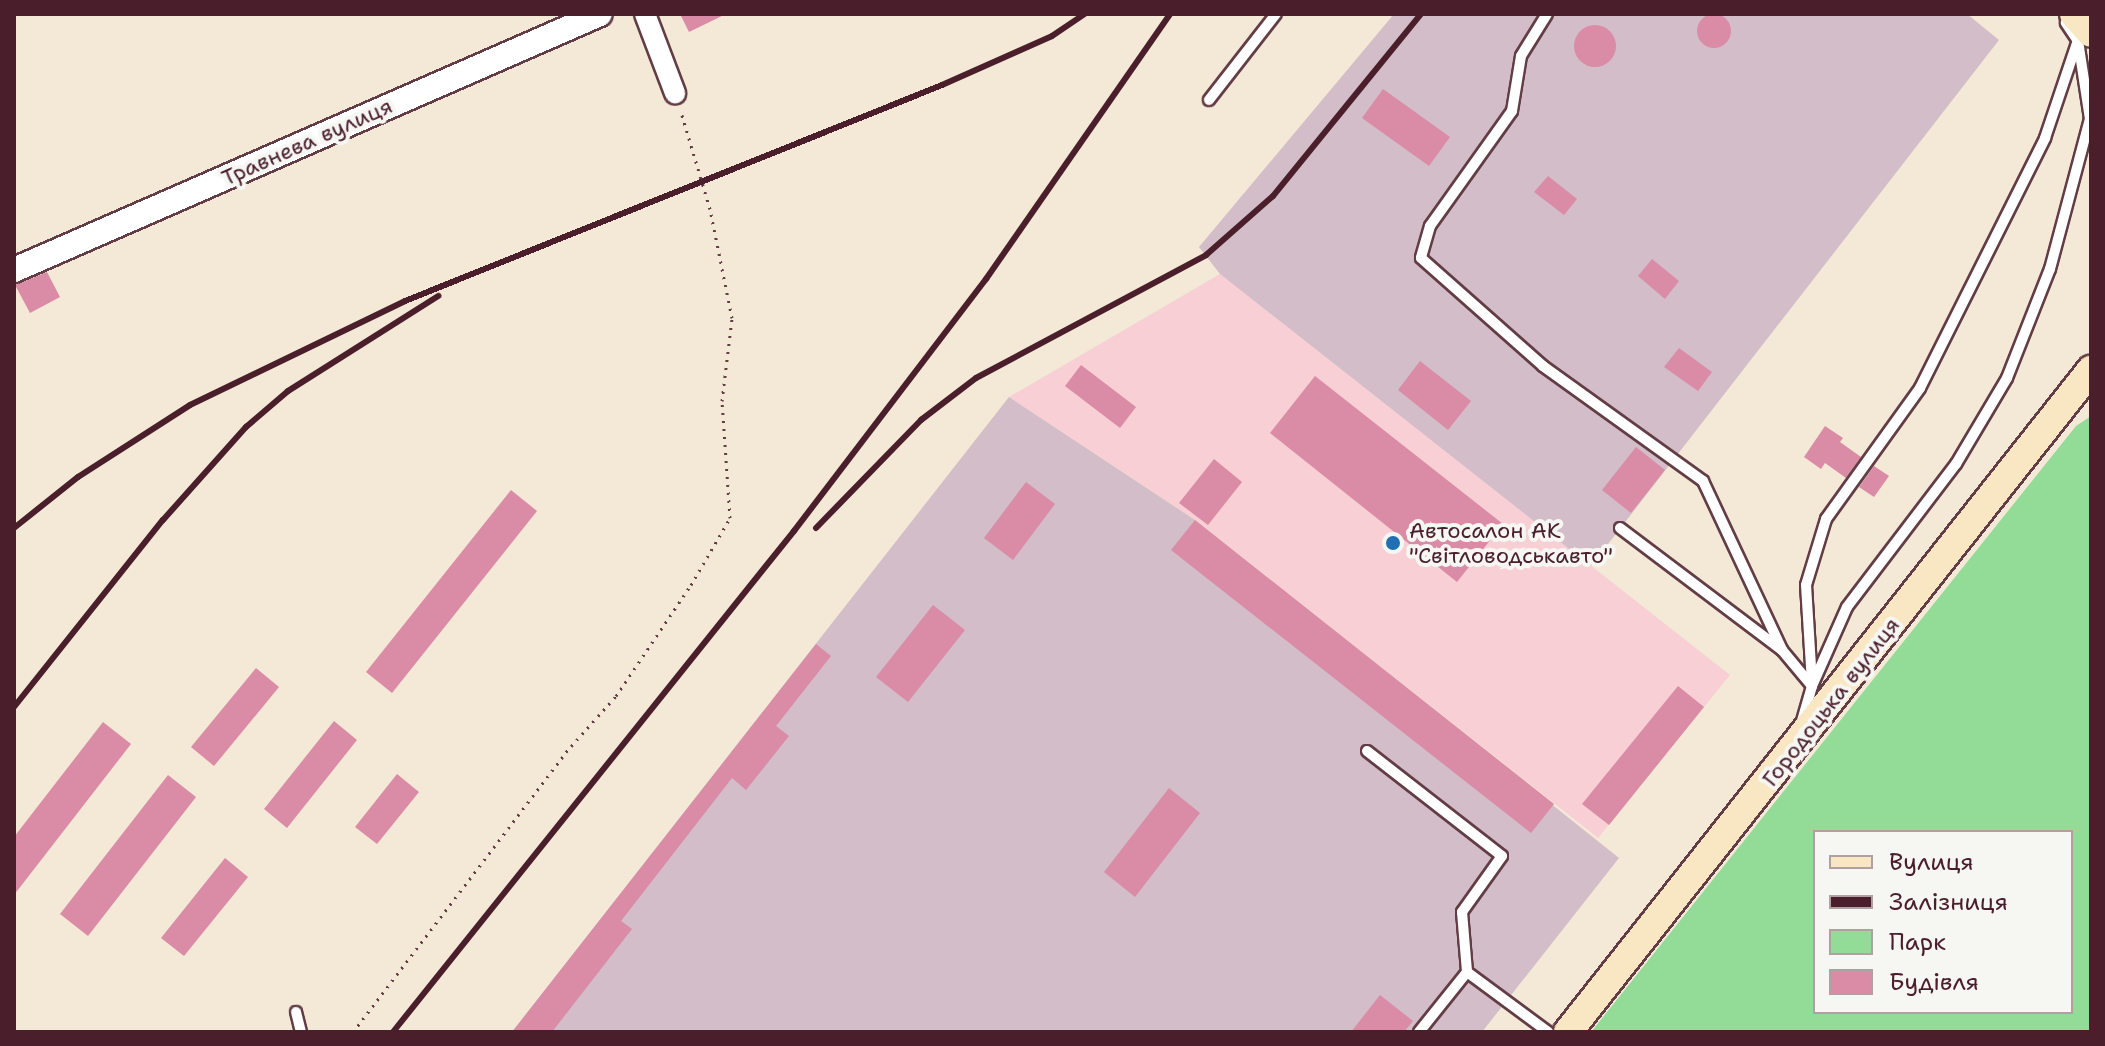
<!DOCTYPE html>
<html>
<head>
<meta charset="utf-8">
<style>
	body { margin:0 }
	#map { position:relative; width:2105px; height:1046px; overflow:hidden; background:#f3e9d6; font-family:"Shantell Sans",sans-serif }
	div>[style] { position:absolute }
	[style*='--x'] { left:calc(var(--x)*1px); top:calc(var(--y)*1px); width:calc(var(--w)*1px); rotate:calc(var(--a)*1deg) }
	.built>* { inset:0; background:#f7cfd4 }
	.industrial>* { inset:0; background:#d2bdc8 }
	.green>* { inset:0; background:#93dc98 }
	.building>* { inset:0; background:#da8ba6 }
	.round { border-radius:50% }
	.path>* { height:3px; margin-top:-1.5px; transform-origin:0; background:repeating-linear-gradient(90deg,#633d45 0 2px,transparent 0 8px) }
	.roads { filter:drop-shadow(2px 0 #633d45) drop-shadow(-2px 0 #633d45) drop-shadow(0 2px #633d45) drop-shadow(0 -2px #633d45) }
	.service>* { height:10px; margin:-5px; padding:0 5px; transform-origin:5px; border-radius:5px; background:#fff }
	.minor>* { height:20px; margin:-10px; padding:0 10px; transform-origin:10px; border-radius:10px; background:#fff }
	.tertiary>* { height:24px; margin:-12px; padding:0 12px; transform-origin:12px; border-radius:12px; background:#fff }
	.secondary>* { height:28px; margin:-14px; padding:0 14px; transform-origin:14px; border-radius:14px; background:#f9e7c3 }
	.rail>* { height:6px; margin:-3px; padding:0 3px; transform-origin:3px; border-radius:3px; background:#4a1f2b }
	.dots>* { width:22px; height:22px; translate:-50% -50%; box-sizing:border-box; border:4px solid #f6f6f2; border-radius:50% }
	span { translate:-50% -50%; white-space:nowrap; text-align:center; line-height:1.15; -webkit-text-stroke:8px #f6f6f2; paint-order:stroke }
	.street-label { font-size:22px; color:#4a1f2b }
	.poi-label { font-size:22px; color:#4a1f2b }
	.left { translate:0 -50%; text-align:left }
	.frame { position:absolute; inset:0; border:16px solid #4a1f2b; pointer-events:none }
	.legend { position:absolute; left:1813px; top:830px; width:260px; height:184px; box-sizing:border-box; background:#f6f6f2; border:2px solid #b1a0a2; margin:0; padding:10px 14px; list-style:none; font-size:24px; color:#4a1f2b }
	.legend li { display:flex; align-items:center; gap:16px; height:40px }
	.legend b { width:40px; border:2px solid #b1a0a2 }
</style>
</head>
<body>
<div id="map">
	<div class="built">
		<div style="clip-path:polygon(1220px 274px,1730px 675px,1598px 838px,1195px 520px,1009px 397px)"></div>
	</div>
	<div class="industrial">
		<div style="clip-path:polygon(1394px 14px,1967px 14px,1999px 40px,1591px 566px,1220px 274px,1199px 247px)"></div>
		<div style="clip-path:polygon(1009px 397px,1195px 520px,1619px 858px,1482px 1032px,512px 1032px)"></div>
	</div>
	<div class="green">
		<div style="clip-path:polygon(evenodd,2091px 416px,2091px 1032px,1591px 1032px,2076px 426px,2091px 416px,1815px 832px,2071px 832px,2071px 1012px,1815px 1012px,1815px 832px)"></div>
	</div>
	<div class="building">
		<div style="clip-path:polygon(680px 14px,726px 14px,689px 32px)"></div>
		<div class="round" style="left:1697px;top:14px;width:34px;height:34px"></div>
		<div class="round" style="left:1574px;top:25px;width:42px;height:42px"></div>
		<div style="clip-path:polygon(1383px 89px,1450px 137px,1429px 166px,1362px 118px)"></div>
		<div style="clip-path:polygon(1548px 176px,1577px 199px,1564px 215px,1534px 192px)"></div>
		<div style="clip-path:polygon(1652px 259px,1679px 281px,1665px 299px,1638px 276px)"></div>
		<div style="clip-path:polygon(47px 272px,60px 297px,30px 313px,15px 285px)"></div>
		<div style="clip-path:polygon(1679px 348px,1712px 372px,1698px 391px,1664px 367px)"></div>
		<div style="clip-path:polygon(1420px 361px,1471px 401px,1448px 430px,1398px 390px)"></div>
		<div style="clip-path:polygon(1081px 365px,1136px 407px,1120px 428px,1065px 386px)"></div>
		<div style="clip-path:polygon(1315px 376px,1503px 524px,1457px 582px,1270px 433px)"></div>
		<div style="clip-path:polygon(1825px 426px,1843px 438px,1840px 442px,1861px 457px,1846px 478px,1825px 463px,1821px 469px,1804px 457px)"></div>
		<div style="clip-path:polygon(1636px 447px,1665px 470px,1631px 513px,1602px 490px)"></div>
		<div style="clip-path:polygon(1214px 459px,1242px 482px,1208px 525px,1179px 503px)"></div>
		<div style="clip-path:polygon(1874px 466px,1889px 476px,1874px 497px,1859px 487px)"></div>
		<div style="clip-path:polygon(1026px 482px,1055px 504px,1013px 560px,984px 538px)"></div>
		<div style="clip-path:polygon(511px 490px,537px 511px,392px 693px,366px 672px)"></div>
		<div style="clip-path:polygon(1195px 520px,1554px 804px,1531px 833px,1171px 550px)"></div>
		<div style="clip-path:polygon(933px 605px,965px 630px,908px 702px,876px 677px)"></div>
		<div style="clip-path:polygon(816px 644px,831px 656px,776px 726px,789px 736px,746px 790px,732px 778px,621px 921px,632px 929px,552px 1032px,512px 1032px)"></div>
		<div style="clip-path:polygon(256px 668px,279px 687px,214px 766px,191px 747px)"></div>
		<div style="clip-path:polygon(1678px 686px,1704px 707px,1609px 825px,1582px 804px)"></div>
		<div style="clip-path:polygon(334px 721px,357px 740px,287px 828px,264px 809px)"></div>
		<div style="clip-path:polygon(103px 722px,131px 744px,14px 895px,14px 837px)"></div>
		<div style="clip-path:polygon(397px 774px,419px 792px,377px 844px,355px 827px)"></div>
		<div style="clip-path:polygon(168px 775px,196px 797px,88px 936px,60px 914px)"></div>
		<div style="clip-path:polygon(1169px 788px,1200px 813px,1135px 897px,1104px 872px)"></div>
		<div style="clip-path:polygon(225px 858px,248px 877px,184px 956px,161px 938px)"></div>
		<div style="clip-path:polygon(1380px 995px,1413px 1021px,1404px 1032px,1351px 1032px)"></div>
	</div>
	<div class="path">
		<div style="--x:353;--y:1032;--w:352;--a:-52.7"></div>
		<div style="--x:566;--y:752;--w:75;--a:-48.2"></div>
		<div style="--x:616;--y:696;--w:134;--a:-56"></div>
		<div style="--x:691;--y:585;--w:78;--a:-59.8"></div>
		<div style="--x:730;--y:518;--w:117;--a:-93.9"></div>
		<div style="--x:722;--y:401;--w:84;--a:-83.1"></div>
		<div style="--x:732;--y:318;--w:111;--a:-101.4"></div>
		<div style="--x:710;--y:209;--w:101;--a:-106.6"></div>
	</div>
	<div class="roads">
		<div class="service">
			<div style="--x:1547;--y:14;--w:49;--a:121.8"></div>
			<div style="--x:1521;--y:56;--w:56;--a:99.3"></div>
			<div style="--x:1512;--y:111;--w:141;--a:125.5"></div>
			<div style="--x:1430;--y:226;--w:33;--a:106"></div>
			<div style="--x:1421;--y:258;--w:163;--a:41.5"></div>
			<div style="--x:1543;--y:366;--w:197;--a:35.7"></div>
			<div style="--x:1703;--y:481;--w:187;--a:64.9"></div>
			<div style="--x:1209;--y:100;--w:109;--a:-52.1"></div>
			<div style="--x:1620;--y:528;--w:203;--a:37"></div>
			<div style="--x:1782;--y:650;--w:47;--a:50.2"></div>
			<div style="--x:1812;--y:683;--w:98;--a:-93.5"></div>
			<div style="--x:1806;--y:585;--w:69;--a:-73.1"></div>
			<div style="--x:1826;--y:519;--w:161;--a:-54.3"></div>
			<div style="--x:1920;--y:388;--w:280;--a:-63.4"></div>
			<div style="--x:2045;--y:138;--w:100;--a:-71.4"></div>
			<div style="--x:1802;--y:721;--w:36;--a:-74"></div>
			<div style="--x:1812;--y:686;--w:86;--a:-66.1"></div>
			<div style="--x:1847;--y:607;--w:180;--a:-52.7"></div>
			<div style="--x:1956;--y:464;--w:100;--a:-59.3"></div>
			<div style="--x:2007;--y:378;--w:117;--a:-68.5"></div>
			<div style="--x:2050;--y:269;--w:155;--a:-75.1"></div>
			<div style="--x:2090;--y:119;--w:79;--a:-98.7"></div>
			<div style="--x:2078;--y:41;--w:22;--a:-124"></div>
			<div style="--x:1367;--y:751;--w:171;--a:37.9"></div>
			<div style="--x:1502;--y:856;--w:69;--a:125.5"></div>
			<div style="--x:1462;--y:912;--w:60;--a:85.2"></div>
			<div style="--x:296;--y:1012;--w:21;--a:76"></div>
			<div style="--x:1419;--y:1032;--w:77;--a:-51.3"></div>
			<div style="--x:1467;--y:972;--w:101;--a:36.5"></div>
		</div>
		<div class="minor">
			<div style="--x:645;--y:14;--w:85;--a:69.2"></div>
		</div>
		<div class="tertiary">
			<div style="--x:14;--y:270;--w:639;--a:-23.6"></div>
		</div>
		<div class="secondary">
			<div style="--x:2074;--y:14;--w:25;--a:48"></div>
			<div style="--x:1568;--y:1032;--w:844;--a:-51.69"></div>
		</div>
	</div>
	<div class="rail">
		<div style="--x:14;--y:528;--w:82;--a:-38.6"></div>
		<div style="--x:78;--y:477;--w:133;--a:-32.7"></div>
		<div style="--x:190;--y:405;--w:239;--a:-25.8"></div>
		<div style="--x:405;--y:301;--w:579;--a:-21.91"></div>
		<div style="--x:942;--y:85;--w:120;--a:-24"></div>
		<div style="--x:1052;--y:36;--w:40;--a:-34"></div>
		<div style="--x:816;--y:528;--w:151;--a:-45.8"></div>
		<div style="--x:921;--y:420;--w:69;--a:-37.4"></div>
		<div style="--x:976;--y:378;--w:261;--a:-28.1"></div>
		<div style="--x:1206;--y:255;--w:89;--a:-41.4"></div>
		<div style="--x:1273;--y:196;--w:235;--a:-50.9"></div>
		<div style="--x:14;--y:707;--w:239;--a:-51.5"></div>
		<div style="--x:163;--y:520;--w:125;--a:-48.3"></div>
		<div style="--x:246;--y:427;--w:55;--a:-40.6"></div>
		<div style="--x:288;--y:391;--w:178;--a:-32.3"></div>
		<div style="--x:393;--y:1032;--w:642;--a:-51.33"></div>
		<div style="--x:794;--y:531;--w:317;--a:-52.7"></div>
		<div style="--x:986;--y:279;--w:323;--a:-55.2"></div>
	</div>
	<div class="dots">
		<div style="left:1393px;top:543px;background:#1f6fb2"></div>
	</div>
	<div class="street-label">
		<span style="left:307px;top:142px;rotate:-24deg">Травнева вулиця</span>
		<span style="left:1831px;top:702px;rotate:-52deg">Городоцька вулиця</span>
	</div>
	<div class="poi-label">
		<span class="left" style="left:1409px;top:543px">Автосалон АК<br>"Світловодськавто"</span>
	</div>
	<div class="frame"></div>
	<ul class="legend">
	<li><b style="height:10px;background:#f9e7c3"></b>Вулиця</li>
	<li><b style="height:10px;background:#4a1f2b"></b>Залізниця</li>
	<li><b style="height:22px;background:#93dc98"></b>Парк</li>
	<li><b style="height:22px;background:#da8ba6"></b>Будівля</li>
	</ul>
</div>
</body>
</html>
